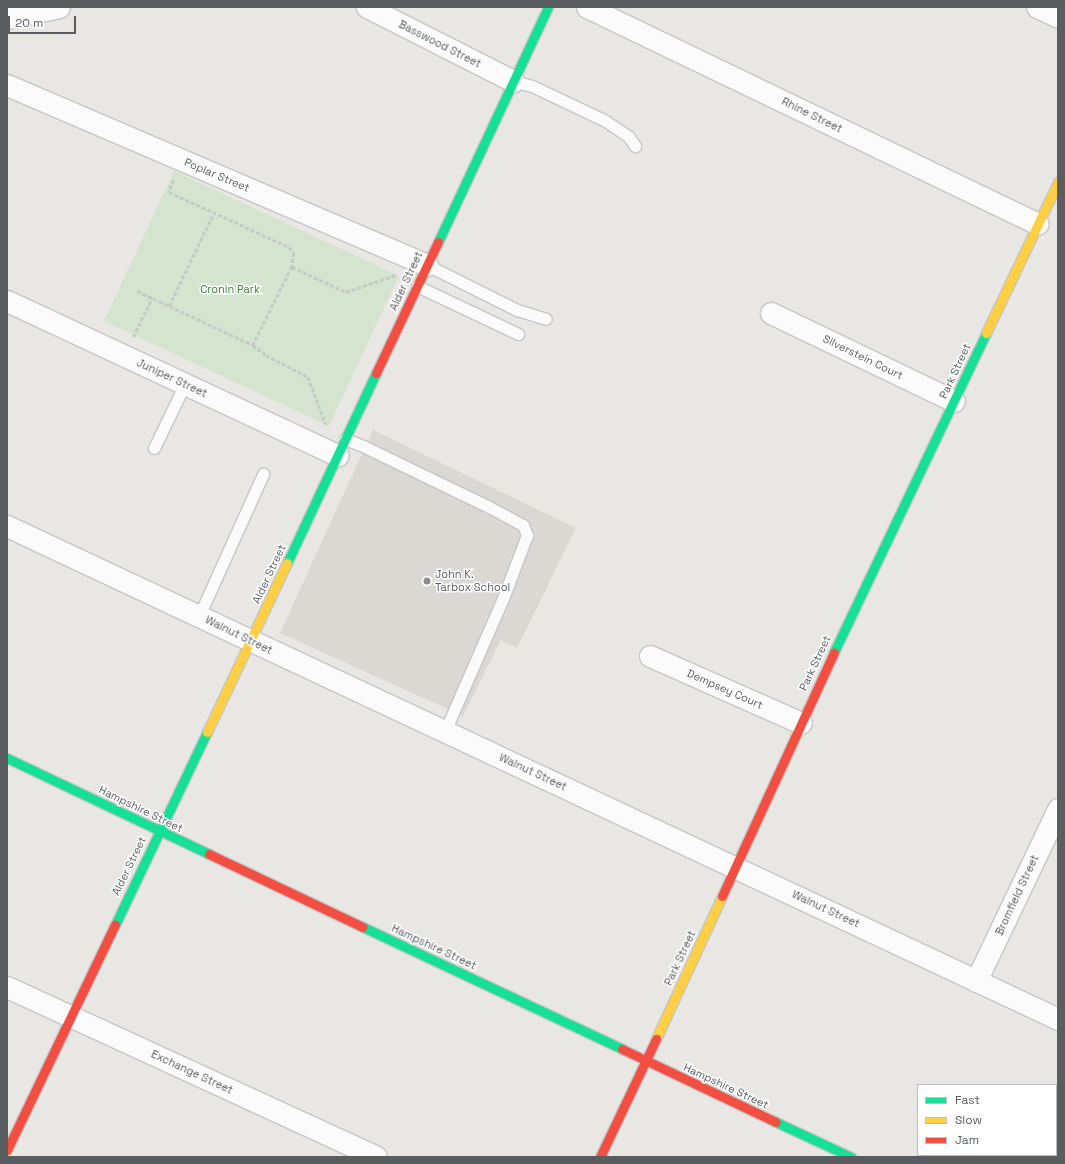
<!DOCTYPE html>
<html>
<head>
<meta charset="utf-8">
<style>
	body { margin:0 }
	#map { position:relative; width:1065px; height:1164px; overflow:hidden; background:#e9e7e3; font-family:"Space Grotesk",sans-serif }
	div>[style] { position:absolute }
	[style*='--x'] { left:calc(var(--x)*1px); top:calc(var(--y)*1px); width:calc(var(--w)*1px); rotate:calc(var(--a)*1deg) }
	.education>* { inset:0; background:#dbd7d3 }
	.green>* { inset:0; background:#d4e4cf }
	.path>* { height:2.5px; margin-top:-1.25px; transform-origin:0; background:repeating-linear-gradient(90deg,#c5cac6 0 4px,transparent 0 6px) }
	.roads { filter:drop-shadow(1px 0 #c5c6c5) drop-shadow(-1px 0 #c5c6c5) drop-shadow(0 1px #c5c6c5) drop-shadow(0 -1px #c5c6c5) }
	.lane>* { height:11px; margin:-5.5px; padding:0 5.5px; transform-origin:5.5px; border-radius:5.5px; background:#fcfbfb }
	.street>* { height:21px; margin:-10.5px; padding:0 10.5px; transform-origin:10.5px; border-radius:10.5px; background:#fcfbfb }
	.fast>* { height:9px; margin:-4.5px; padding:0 4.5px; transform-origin:4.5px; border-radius:4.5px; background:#16e098 }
	.slow>* { height:9px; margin:-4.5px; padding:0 4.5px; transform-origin:4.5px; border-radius:4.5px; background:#ffcf43 }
	.jam>* { height:9px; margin:-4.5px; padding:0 4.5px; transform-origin:4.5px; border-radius:4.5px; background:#f24e42 }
	.dots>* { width:11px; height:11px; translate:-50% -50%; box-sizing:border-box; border:2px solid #fff; border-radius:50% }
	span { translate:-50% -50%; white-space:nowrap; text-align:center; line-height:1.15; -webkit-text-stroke:3px #fff; paint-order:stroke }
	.street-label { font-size:11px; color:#595d60 }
	.park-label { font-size:11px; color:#3f7e3b }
	.poi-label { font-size:11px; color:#595d60 }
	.left { translate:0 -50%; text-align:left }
	.frame { position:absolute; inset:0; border:8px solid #595d60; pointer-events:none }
	.legend { position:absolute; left:917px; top:1084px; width:140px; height:72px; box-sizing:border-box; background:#fff; border:1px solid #bdbebf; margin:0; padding:5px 7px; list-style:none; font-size:12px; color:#595d60 }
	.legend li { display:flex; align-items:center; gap:8px; height:20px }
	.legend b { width:20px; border:1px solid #bdbebf }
	.scale { position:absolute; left:8px; top:16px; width:68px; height:18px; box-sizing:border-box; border:2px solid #595d60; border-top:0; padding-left:5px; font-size:12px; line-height:14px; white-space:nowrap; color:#595d60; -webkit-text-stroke:3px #fff; paint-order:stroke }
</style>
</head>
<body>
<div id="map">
	<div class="education">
		<div style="clip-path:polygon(373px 430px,576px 528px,517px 648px,501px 640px,463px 716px,280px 633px)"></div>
	</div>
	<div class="green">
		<div style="clip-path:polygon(174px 171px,399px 276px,329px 426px,104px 321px)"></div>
	</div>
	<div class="path">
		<div style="--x:174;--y:180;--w:13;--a:113"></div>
		<div style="--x:169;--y:192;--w:132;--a:24.6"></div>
		<div style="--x:289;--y:247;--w:8;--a:50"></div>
		<div style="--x:294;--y:253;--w:14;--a:98"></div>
		<div style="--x:292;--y:267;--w:87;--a:116.6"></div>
		<div style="--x:292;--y:267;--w:60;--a:24.8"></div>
		<div style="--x:346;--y:292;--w:52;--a:-19.1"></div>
		<div style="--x:169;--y:306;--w:104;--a:-64.4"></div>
		<div style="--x:133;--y:337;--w:43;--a:-64"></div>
		<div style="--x:152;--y:298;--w:17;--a:-155"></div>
		<div style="--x:137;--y:291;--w:128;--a:25"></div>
		<div style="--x:253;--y:345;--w:16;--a:38"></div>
		<div style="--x:266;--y:355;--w:47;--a:27.6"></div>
		<div style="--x:308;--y:377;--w:51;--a:69.4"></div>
	</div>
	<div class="roads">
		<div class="lane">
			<div style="--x:513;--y:81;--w:20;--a:15"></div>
			<div style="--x:532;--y:86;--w:80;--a:25.3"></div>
			<div style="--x:604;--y:120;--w:30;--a:34"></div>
			<div style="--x:629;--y:137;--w:11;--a:56"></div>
			<div style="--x:427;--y:265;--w:101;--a:26.6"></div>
			<div style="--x:517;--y:310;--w:30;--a:17"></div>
			<div style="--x:417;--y:286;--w:112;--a:25.4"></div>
			<div style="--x:345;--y:439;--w:19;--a:21"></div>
			<div style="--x:363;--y:446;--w:140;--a:25.8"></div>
			<div style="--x:489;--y:507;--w:38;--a:28"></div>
			<div style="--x:523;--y:525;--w:11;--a:68"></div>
			<div style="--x:527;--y:535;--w:65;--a:110.7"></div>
			<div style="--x:504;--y:596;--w:147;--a:113.6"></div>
			<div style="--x:154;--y:448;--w:71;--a:-64.2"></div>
			<div style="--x:199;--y:616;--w:156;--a:-65.7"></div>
		</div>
		<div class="street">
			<div style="--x:367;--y:7;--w:164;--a:26.9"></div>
			<div style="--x:587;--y:7;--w:500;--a:25.69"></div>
			<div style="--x:1037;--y:7;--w:23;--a:25"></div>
			<div style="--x:7;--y:18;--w:53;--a:-11.9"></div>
			<div style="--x:7;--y:85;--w:457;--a:23.2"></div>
			<div style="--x:7;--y:301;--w:365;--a:25"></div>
			<div style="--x:771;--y:313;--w:203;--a:25.7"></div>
			<div style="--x:7;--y:526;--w:1161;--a:25.13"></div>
			<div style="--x:650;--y:656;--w:165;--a:23.9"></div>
			<div style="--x:976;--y:981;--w:191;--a:-64.5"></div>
			<div style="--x:7;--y:987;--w:406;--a:24.7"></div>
		</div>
		<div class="fast">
			<div style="--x:438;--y:242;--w:259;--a:-64.9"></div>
			<div style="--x:287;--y:563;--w:210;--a:-64.9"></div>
			<div style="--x:834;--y:652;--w:353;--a:-64.5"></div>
			<div style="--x:7;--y:758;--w:224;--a:25.4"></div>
			<div style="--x:115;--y:925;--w:214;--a:-64.5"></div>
			<div style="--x:363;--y:927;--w:286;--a:25.2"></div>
			<div style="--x:776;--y:1122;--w:83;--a:25"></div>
		</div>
		<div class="slow">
			<div style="--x:986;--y:333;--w:167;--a:-64.5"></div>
			<div style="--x:207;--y:732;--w:187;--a:-64.7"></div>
			<div style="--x:656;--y:1039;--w:157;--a:-65.2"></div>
		</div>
		<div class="jam">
			<div style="--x:376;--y:373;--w:145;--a:-64.7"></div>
			<div style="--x:209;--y:854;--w:170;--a:25.4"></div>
			<div style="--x:722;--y:896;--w:268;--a:-65.3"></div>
			<div style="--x:622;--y:1049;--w:170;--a:25.4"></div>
			<div style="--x:7;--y:1150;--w:250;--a:-64.4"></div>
			<div style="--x:600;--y:1157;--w:131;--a:-64.6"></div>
		</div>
	</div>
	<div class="dots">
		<div style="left:427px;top:581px;background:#8b8d8e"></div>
	</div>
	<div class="street-label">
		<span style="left:440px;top:44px;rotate:27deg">Basswood Street</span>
		<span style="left:812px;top:115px;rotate:26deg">Rhine Street</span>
		<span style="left:217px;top:175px;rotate:23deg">Poplar Street</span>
		<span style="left:406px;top:281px;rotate:-65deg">Alder Street</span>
		<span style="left:863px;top:357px;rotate:26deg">Silverstein Court</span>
		<span style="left:955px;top:371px;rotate:-65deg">Park Street</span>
		<span style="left:172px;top:378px;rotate:25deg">Juniper Street</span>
		<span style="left:269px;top:574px;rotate:-65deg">Alder Street</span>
		<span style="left:239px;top:635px;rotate:26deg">Walnut Street</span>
		<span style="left:815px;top:663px;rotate:-65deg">Park Street</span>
		<span style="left:725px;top:689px;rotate:24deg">Dempsey Court</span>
		<span style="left:533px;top:772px;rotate:25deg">Walnut Street</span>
		<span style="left:141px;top:809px;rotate:26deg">Hampshire Street</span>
		<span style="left:129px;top:866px;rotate:-64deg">Alder Street</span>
		<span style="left:1017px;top:895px;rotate:-65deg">Bromfield Street</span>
		<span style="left:826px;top:909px;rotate:25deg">Walnut Street</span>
		<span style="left:434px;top:947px;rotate:25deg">Hampshire Street</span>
		<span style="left:680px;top:958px;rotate:-65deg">Park Street</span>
		<span style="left:192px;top:1072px;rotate:25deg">Exchange Street</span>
		<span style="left:726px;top:1086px;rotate:25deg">Hampshire Street</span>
	</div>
	<div class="park-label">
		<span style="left:230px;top:289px">Cronin Park</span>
	</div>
	<div class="poi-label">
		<span class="left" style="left:435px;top:581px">John K.<br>Tarbox School</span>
	</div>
	<div class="frame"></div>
	<ul class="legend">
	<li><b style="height:5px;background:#16e098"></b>Fast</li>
	<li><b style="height:5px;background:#ffcf43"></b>Slow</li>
	<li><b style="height:5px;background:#f24e42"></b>Jam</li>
	</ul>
	<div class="scale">20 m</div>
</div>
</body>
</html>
